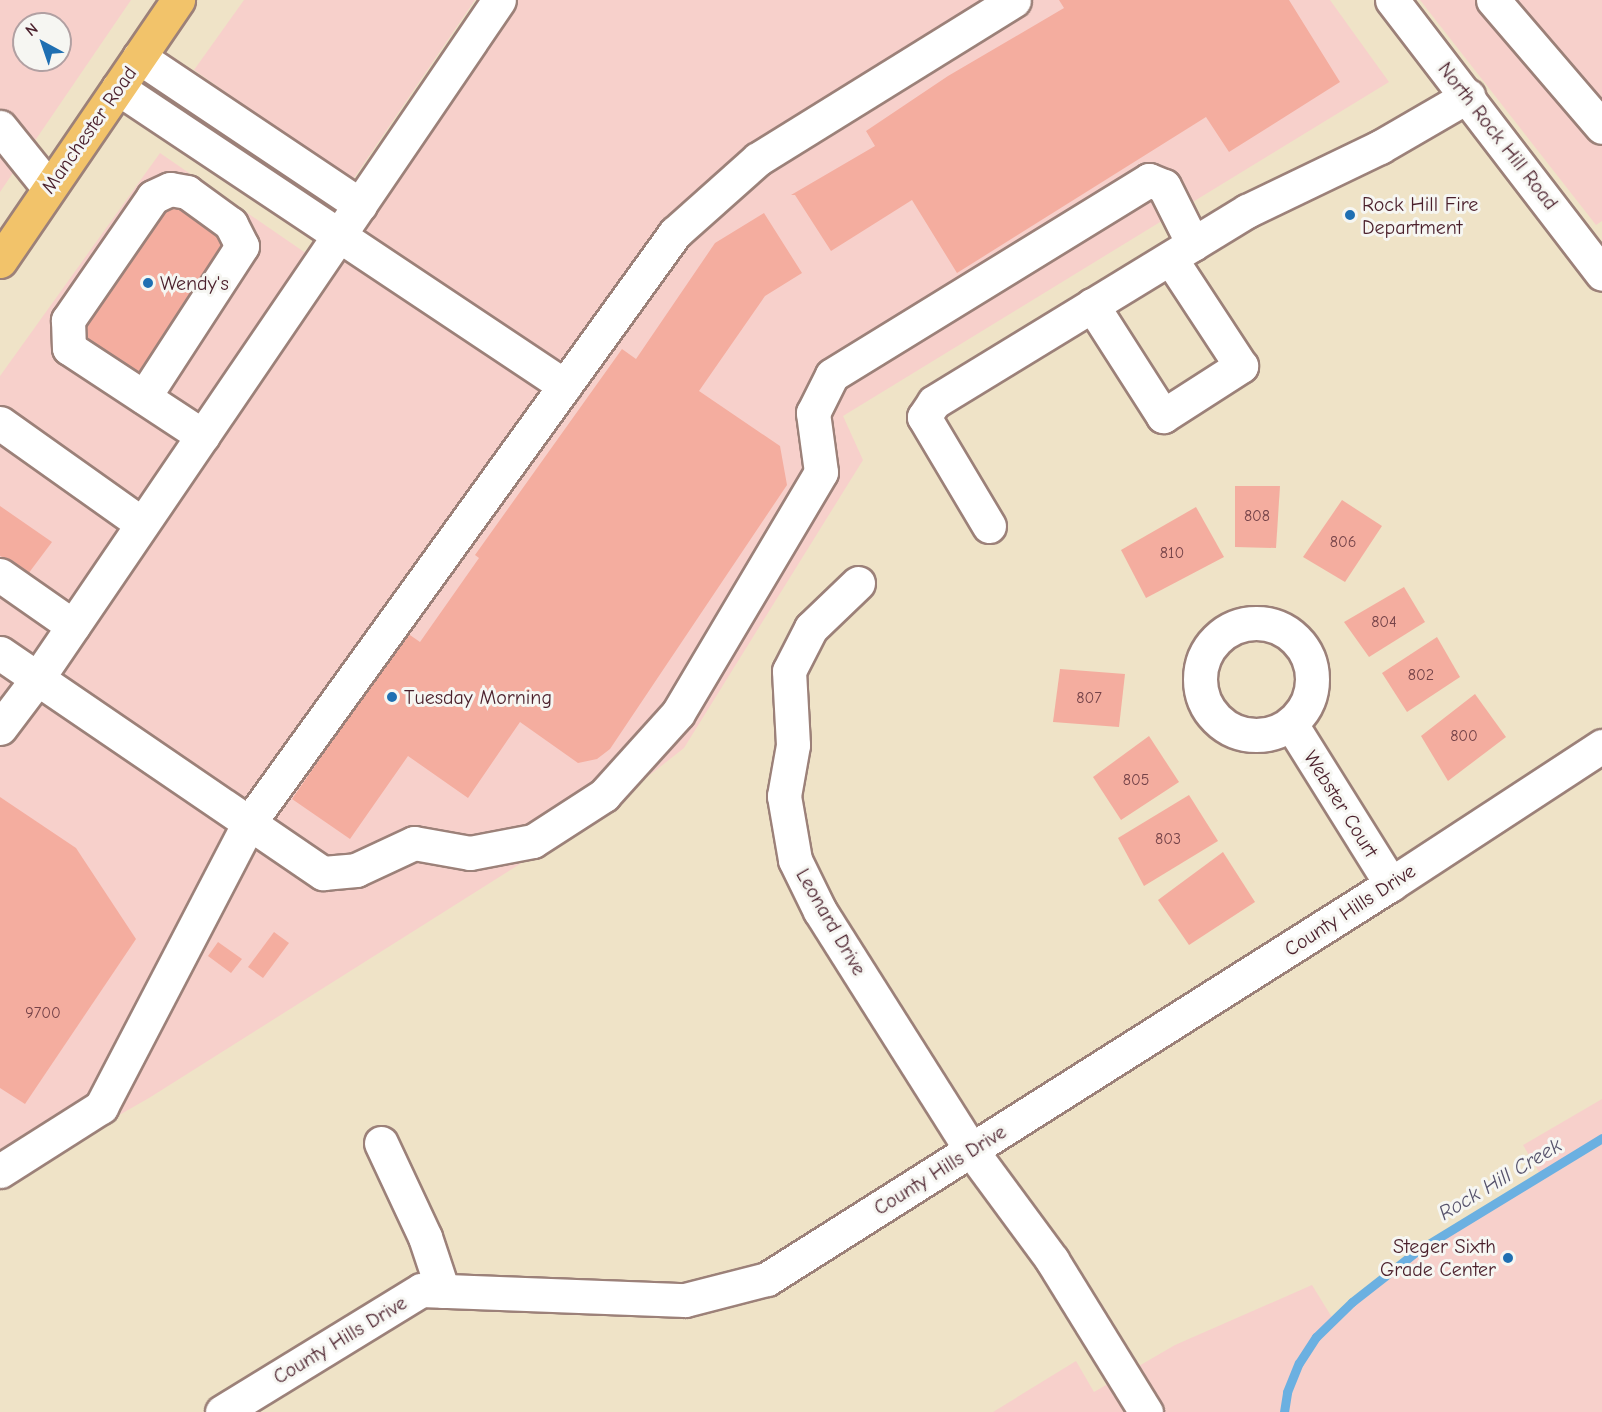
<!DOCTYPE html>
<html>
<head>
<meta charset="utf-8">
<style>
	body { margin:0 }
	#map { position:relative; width:1602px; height:1412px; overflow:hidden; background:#efe3c7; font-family:"Comic Neue",sans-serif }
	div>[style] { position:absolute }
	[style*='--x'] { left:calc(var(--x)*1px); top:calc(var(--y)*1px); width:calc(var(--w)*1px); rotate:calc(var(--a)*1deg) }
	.built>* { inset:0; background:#f7d0cb }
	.stream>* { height:9px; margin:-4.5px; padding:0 4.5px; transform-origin:4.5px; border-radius:4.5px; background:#6bb0e1 }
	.building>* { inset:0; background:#f4ad9f }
	.roads { filter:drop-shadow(2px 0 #9c8179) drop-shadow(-2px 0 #9c8179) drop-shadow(0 2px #9c8179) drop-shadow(0 -2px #9c8179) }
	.minor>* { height:33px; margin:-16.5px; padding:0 16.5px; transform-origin:16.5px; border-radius:16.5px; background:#fff }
	.minor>.ring { margin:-16.5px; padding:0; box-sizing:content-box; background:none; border:33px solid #fff; border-radius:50% }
	.major>* { height:33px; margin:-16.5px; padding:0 16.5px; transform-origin:16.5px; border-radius:16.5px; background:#f2c36a }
	.dots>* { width:16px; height:16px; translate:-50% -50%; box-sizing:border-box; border:3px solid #f6f6f2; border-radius:50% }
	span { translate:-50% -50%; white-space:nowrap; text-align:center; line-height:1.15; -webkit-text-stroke:6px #f6f6f2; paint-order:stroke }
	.number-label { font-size:16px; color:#744248 }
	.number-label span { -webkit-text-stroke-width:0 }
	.street-label { font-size:20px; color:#4a1f2b }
	.poi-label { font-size:20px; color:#4a1f2b }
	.left { translate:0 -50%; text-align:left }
	.right { translate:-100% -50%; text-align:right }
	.water-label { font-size:21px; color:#56526b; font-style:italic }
	.north { position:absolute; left:12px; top:12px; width:60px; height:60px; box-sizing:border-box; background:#f6f6f2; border:2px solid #b1a0a2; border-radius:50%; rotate:320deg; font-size:16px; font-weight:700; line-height:24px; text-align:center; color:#4a1f2b }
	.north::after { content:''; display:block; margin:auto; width:21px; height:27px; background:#1f6fb2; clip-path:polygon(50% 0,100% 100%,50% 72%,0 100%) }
</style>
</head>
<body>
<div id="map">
	<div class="built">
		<div style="clip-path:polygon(evenodd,0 0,131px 0,0 192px,0 0,24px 24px,60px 24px,60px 60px,24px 60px,24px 24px)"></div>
		<div style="clip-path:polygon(244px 0,475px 0,352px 181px,194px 70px)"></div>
		<div style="clip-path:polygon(510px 0,1330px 0,1389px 82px,843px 416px,863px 460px,684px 748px,604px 811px,149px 1098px,0 1183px,0 376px,160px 153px,329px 269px)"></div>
		<div style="clip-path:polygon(1420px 0,1602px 0,1602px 221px,1596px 225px)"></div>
		<div style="clip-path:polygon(1602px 1099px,1602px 1412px,993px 1412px,1076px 1361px,1094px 1392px,1175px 1345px,1312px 1285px,1333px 1319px,1449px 1232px,1543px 1179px,1523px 1145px)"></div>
	</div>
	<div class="stream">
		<div style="--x:1284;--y:1412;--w:20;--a:-81"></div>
		<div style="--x:1287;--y:1392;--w:31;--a:-68"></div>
		<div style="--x:1299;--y:1363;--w:31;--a:-57"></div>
		<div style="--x:1316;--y:1337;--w:50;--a:-44.2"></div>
		<div style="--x:1352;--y:1302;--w:83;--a:-38.1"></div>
		<div style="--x:1417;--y:1251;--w:217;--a:-31.4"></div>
	</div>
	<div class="building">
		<div style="clip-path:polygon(1059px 0,1289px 0,1340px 82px,1229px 152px,1206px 117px,957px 273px,912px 200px,831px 251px,795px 195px,791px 195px,875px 146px,866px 131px,948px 76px,1064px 8px)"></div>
		<div style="clip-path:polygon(157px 195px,227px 241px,136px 376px,68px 324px)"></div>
		<div style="clip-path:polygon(764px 213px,802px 273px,765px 296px,699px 391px,780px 446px,787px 485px,610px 749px,597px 759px,578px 763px,520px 722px,468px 798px,408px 756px,350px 839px,292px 799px,407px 633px,420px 642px,479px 558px,475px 555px,622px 349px,636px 359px,715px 243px)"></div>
		<div style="clip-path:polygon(1235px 486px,1280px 486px,1276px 548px,1235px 547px)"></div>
		<div style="clip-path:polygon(1342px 500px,1382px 526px,1345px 582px,1303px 557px)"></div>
		<div style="clip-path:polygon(0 506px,52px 542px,25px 578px,0 564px,4px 558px,0 556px)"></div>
		<div style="clip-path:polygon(1196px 507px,1224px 557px,1146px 598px,1121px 550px)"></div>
		<div style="clip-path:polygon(1404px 587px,1425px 622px,1369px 657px,1344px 622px)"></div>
		<div style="clip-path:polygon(1437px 637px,1460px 677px,1407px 712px,1382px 673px)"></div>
		<div style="clip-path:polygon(1060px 669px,1125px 674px,1119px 727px,1053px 722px)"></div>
		<div style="clip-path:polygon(1475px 694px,1506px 737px,1448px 781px,1421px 736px)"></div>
		<div style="clip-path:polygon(1149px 736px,1179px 782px,1121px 820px,1093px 777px)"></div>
		<div style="clip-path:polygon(1189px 795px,1218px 841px,1144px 886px,1118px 838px)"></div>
		<div style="clip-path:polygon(0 797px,76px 848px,136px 939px,25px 1104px,0 1088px)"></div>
		<div style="clip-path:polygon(1223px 852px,1255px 902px,1189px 945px,1158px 900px)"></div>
		<div style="clip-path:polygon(274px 932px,289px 943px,263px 978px,248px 967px)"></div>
		<div style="clip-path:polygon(218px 942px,242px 959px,231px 973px,208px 956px)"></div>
	</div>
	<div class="roads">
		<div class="minor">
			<div style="--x:1392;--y:0;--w:345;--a:52.5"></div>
			<div style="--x:1493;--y:0;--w:167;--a:49.4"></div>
			<div style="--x:139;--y:57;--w:266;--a:33.8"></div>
			<div style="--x:118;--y:88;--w:537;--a:33.69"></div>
			<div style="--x:0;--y:127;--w:78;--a:51.2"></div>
			<div style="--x:1092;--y:305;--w:132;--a:57.4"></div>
			<div style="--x:1163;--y:416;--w:93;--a:-32.7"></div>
			<div style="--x:1241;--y:366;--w:129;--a:-123.3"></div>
			<div style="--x:144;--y:397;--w:180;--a:-57"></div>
			<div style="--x:242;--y:246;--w:25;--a:-117"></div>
			<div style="--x:231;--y:224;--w:54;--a:-144"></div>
			<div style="--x:187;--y:192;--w:17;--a:-170"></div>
			<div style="--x:170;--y:189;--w:19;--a:155"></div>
			<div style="--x:153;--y:197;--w:150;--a:124.6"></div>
			<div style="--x:68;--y:320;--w:28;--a:88"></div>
			<div style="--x:69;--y:348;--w:160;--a:33.3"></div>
			<div style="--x:0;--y:423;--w:174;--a:35.4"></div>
			<div style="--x:989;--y:526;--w:127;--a:-120.8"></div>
			<div style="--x:924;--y:417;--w:18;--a:-56"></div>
			<div style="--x:934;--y:402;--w:367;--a:-31.4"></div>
			<div style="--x:1247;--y:211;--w:148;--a:-25.7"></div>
			<div style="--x:1380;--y:147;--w:102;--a:-30.1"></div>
			<div style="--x:0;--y:575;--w:89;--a:34.9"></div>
			<div style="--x:858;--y:583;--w:65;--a:136.2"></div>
			<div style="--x:811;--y:628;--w:48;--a:117.1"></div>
			<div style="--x:789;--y:671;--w:74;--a:86.9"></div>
			<div style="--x:793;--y:745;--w:52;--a:100"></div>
			<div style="--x:784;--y:796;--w:65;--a:80.2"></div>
			<div style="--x:795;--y:860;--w:57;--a:63.9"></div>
			<div style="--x:820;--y:911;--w:283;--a:57.7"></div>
			<div style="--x:971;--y:1150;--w:137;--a:53.6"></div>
			<div style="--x:1052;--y:1260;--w:179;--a:58.3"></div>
			<div class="ring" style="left:1200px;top:623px;width:79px;height:79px"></div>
			<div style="--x:0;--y:653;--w:391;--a:34.3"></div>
			<div style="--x:323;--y:873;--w:33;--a:-5"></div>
			<div style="--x:356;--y:870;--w:64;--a:-25"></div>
			<div style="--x:414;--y:843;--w:57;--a:10.1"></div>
			<div style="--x:470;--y:853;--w:64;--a:-10.8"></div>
			<div style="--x:533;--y:841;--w:85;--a:-32.9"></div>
			<div style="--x:604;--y:795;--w:110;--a:-47.9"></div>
			<div style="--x:678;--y:713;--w:280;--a:-59.3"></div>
			<div style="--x:821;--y:472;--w:60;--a:-97.7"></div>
			<div style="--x:813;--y:413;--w:42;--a:-63.4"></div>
			<div style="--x:832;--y:375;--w:372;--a:-31.6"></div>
			<div style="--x:1149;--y:180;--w:16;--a:22"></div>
			<div style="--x:1164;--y:186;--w:65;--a:63.4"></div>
			<div style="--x:1291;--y:724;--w:189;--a:58"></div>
			<div style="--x:0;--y:728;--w:61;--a:-52.9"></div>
			<div style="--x:37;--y:679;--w:821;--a:-55.77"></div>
			<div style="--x:381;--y:1143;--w:104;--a:64.9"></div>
			<div style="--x:425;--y:1237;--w:57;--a:71.6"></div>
			<div style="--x:0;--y:1171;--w:120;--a:-32.4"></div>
			<div style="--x:101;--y:1107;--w:320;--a:-62.5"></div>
			<div style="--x:249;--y:823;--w:728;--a:-54.17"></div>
			<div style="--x:675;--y:233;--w:111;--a:-41.7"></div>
			<div style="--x:758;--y:159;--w:301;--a:-31.8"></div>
			<div style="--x:222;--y:1412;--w:233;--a:-31.5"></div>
			<div style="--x:421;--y:1290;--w:264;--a:2.2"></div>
			<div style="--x:685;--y:1300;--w:85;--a:-14.4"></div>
			<div style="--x:767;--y:1279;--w:739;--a:-32.33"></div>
			<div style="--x:1391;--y:884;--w:252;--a:-33.2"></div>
		</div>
		<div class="major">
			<div style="--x:0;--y:261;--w:316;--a:-55.7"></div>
		</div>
	</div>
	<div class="dots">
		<div style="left:1350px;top:215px;background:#1f6fb2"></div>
		<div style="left:148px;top:283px;background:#1f6fb2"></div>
		<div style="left:392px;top:697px;background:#1f6fb2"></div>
		<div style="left:1508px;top:1258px;background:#1f6fb2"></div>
	</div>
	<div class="number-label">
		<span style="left:1257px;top:516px">808</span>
		<span style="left:1343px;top:542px">806</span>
		<span style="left:1172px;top:553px">810</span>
		<span style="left:1384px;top:622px">804</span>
		<span style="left:1421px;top:675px">802</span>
		<span style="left:1089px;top:698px">807</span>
		<span style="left:1464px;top:736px">800</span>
		<span style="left:1136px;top:780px">805</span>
		<span style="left:1168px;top:839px">803</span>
		<span style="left:43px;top:1013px">9700</span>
	</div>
	<div class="street-label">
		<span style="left:89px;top:130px;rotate:-55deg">Manchester Road</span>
		<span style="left:1498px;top:136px;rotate:52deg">North Rock Hill Road</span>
		<span style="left:1341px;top:804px;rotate:58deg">Webster Court</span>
		<span style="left:1350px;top:910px;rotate:-33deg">County Hills Drive</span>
		<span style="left:831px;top:922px;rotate:60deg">Leonard Drive</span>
		<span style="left:940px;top:1170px;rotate:-32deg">County Hills Drive</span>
		<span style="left:340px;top:1340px;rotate:-31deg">County Hills Drive</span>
	</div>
	<div class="poi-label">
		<span class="left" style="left:1362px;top:216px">Rock Hill Fire<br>Department</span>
		<span class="left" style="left:160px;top:283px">Wendy's</span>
		<span class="left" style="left:404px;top:697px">Tuesday Morning</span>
		<span class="right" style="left:1496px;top:1258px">Steger Sixth<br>Grade Center</span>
	</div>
	<div class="water-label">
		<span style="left:1500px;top:1179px;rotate:-31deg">Rock Hill Creek</span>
	</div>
	<div class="north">N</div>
</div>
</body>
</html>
